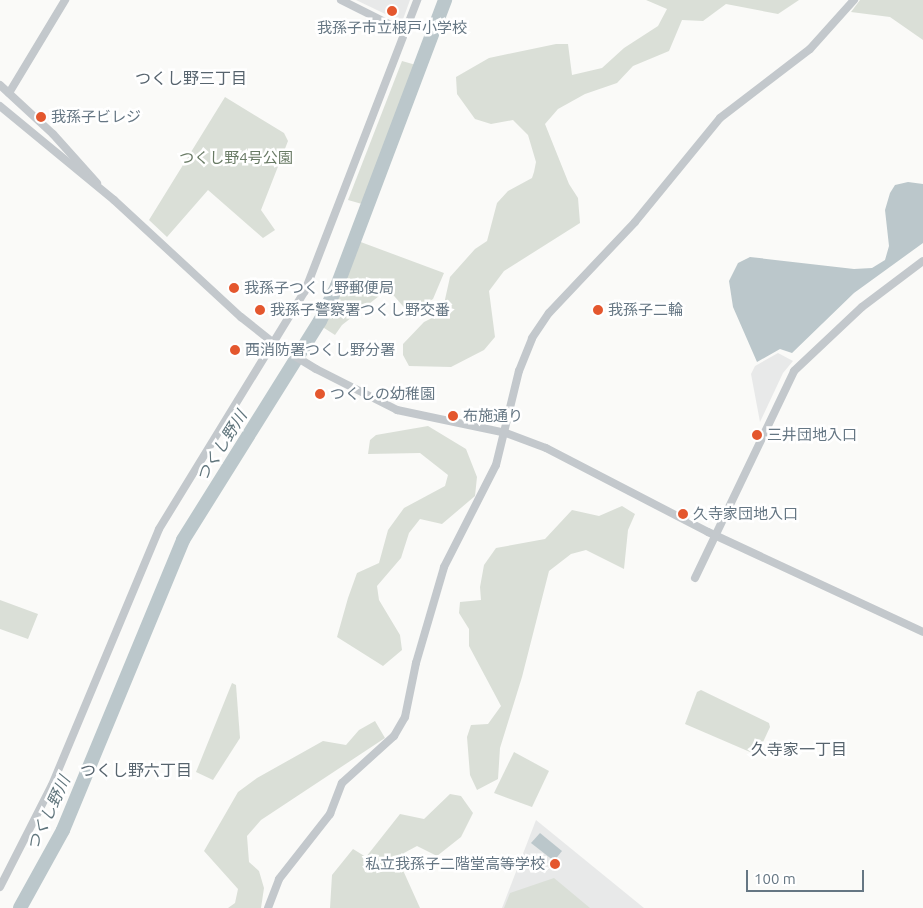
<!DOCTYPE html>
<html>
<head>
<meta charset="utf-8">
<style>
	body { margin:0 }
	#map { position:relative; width:923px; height:908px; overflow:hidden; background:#fafaf8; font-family:Ubuntu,"Noto Sans JP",sans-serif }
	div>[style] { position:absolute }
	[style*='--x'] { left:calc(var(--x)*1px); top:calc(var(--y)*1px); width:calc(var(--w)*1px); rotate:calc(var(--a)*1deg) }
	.built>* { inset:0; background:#e8e9e9 }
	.green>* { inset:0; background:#dadfd7 }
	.water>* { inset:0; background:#bbc7cb }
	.river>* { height:14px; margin:-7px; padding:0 7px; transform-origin:7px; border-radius:7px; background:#bbc7cb }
	.minor>* { height:8px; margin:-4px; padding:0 4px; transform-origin:4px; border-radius:4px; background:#c3c8cc }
	.dots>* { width:14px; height:14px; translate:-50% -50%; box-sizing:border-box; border:2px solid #fff; border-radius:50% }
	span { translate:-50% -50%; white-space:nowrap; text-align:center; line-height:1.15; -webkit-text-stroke:5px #fff; paint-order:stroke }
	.poi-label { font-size:15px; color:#657683 }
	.left { translate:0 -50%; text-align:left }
	.right { translate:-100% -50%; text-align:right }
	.park-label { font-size:15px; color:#687a64 }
	.neighbourhood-label { font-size:16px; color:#57646e }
	.water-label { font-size:16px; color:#60757c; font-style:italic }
	.scale { position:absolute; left:746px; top:870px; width:118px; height:22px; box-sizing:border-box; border:2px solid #657683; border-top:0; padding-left:6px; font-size:15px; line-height:18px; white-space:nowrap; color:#657683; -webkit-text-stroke:4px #fff; paint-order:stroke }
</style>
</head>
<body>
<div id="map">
	<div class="built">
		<div style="clip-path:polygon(356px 0,410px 0,402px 22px)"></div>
		<div style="clip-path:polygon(778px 353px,793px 361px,783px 373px,760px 422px,751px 374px,755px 366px)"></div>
		<div style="clip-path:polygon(536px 820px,644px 908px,502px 908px)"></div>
	</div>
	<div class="green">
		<div style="clip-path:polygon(646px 0,799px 0,778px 14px,726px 4px,703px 21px,682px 20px,669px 51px,633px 66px,617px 83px,585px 94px,558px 109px,545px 124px,569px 184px,578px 198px,580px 223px,504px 271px,489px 291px,495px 337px,484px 350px,451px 367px,409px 366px,403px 355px,403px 344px,424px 322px,442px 313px,450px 277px,475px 249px,487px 241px,497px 203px,508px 191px,532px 178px,534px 172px,536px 162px,528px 135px,513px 120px,491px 124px,475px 119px,457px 94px,456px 77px,489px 58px,556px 44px,568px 44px,572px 75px,602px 68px,624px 48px,658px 26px,667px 9px)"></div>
		<div style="clip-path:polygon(860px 0,923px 0,923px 40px,890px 17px,851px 12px)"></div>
		<div style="clip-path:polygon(402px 61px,416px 65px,362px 204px,348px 200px)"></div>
		<div style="clip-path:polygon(225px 97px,284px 133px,288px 141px,261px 210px,275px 230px,263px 238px,208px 190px,167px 237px,149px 220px)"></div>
		<div style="clip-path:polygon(358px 241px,444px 273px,433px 299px,409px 313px,388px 289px,342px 325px,335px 335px,321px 326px)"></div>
		<div style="clip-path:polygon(428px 426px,466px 449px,477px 477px,475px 496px,442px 524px,420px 519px,409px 533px,401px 558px,377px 586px,379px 600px,400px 635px,402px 650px,383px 666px,337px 637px,348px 598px,357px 573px,379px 563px,388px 530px,404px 508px,445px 486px,448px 475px,420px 453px,368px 454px,370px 440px,376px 435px)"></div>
		<div style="clip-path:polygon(622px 506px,635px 514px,628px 530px,624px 569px,586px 550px,571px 554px,549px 571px,522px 677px,500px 748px,498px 779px,477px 790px,470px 775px,467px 737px,471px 725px,488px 724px,501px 706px,469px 646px,469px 629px,459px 613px,460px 602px,481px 600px,480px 587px,484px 565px,496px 548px,545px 539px,572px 510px,599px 516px)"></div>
		<div style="clip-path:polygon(0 600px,38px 614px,28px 639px,0 629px)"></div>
		<div style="clip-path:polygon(232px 683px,236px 685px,240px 738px,213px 780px,196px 772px)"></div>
		<div style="clip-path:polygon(701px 690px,769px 723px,770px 727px,757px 755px,685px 724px,697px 692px)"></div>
		<div style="clip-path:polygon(375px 721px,385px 738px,261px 820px,247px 836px,249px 862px,259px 871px,264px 888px,261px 908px,228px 908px,235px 903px,238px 889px,204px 851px,238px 792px,257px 778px,323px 741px,346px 745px,359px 730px)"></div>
		<div style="clip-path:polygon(514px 752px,549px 771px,532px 807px,494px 793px)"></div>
		<div style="clip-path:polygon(450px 794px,461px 796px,473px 813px,461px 837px,437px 856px,417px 846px,404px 853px,402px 868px,420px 908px,330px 908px,332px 875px,353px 849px,366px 857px,400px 814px,424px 819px)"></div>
		<div style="clip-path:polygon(554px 878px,590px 908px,504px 908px,510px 893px)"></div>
	</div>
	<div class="water">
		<div style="clip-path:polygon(908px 182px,923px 184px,923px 243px,854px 293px,792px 353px,780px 349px,757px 362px,733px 307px,729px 281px,738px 263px,750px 257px,854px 269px,872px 268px,885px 260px,889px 246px,885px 210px,890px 193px,895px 185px)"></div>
		<div style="clip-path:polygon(540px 833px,562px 851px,554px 861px,531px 843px)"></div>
	</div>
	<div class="river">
		<div style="--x:20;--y:908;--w:89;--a:-61.1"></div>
		<div style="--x:63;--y:830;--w:314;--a:-67.5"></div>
		<div style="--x:183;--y:540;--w:258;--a:-58"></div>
		<div style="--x:320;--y:321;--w:39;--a:-64"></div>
		<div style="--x:337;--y:286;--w:306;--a:-69.3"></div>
	</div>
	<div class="minor">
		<div style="--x:341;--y:0;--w:72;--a:26.6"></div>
		<div style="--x:0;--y:85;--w:72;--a:42.8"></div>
		<div style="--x:53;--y:134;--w:66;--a:48.1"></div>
		<div style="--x:9;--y:93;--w:109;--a:-58.9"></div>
		<div style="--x:0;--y:106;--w:148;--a:39.5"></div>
		<div style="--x:114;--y:200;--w:173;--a:42.7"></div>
		<div style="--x:241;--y:317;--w:43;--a:38.5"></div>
		<div style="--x:275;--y:344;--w:48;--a:31.4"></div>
		<div style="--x:316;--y:369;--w:91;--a:26.8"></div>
		<div style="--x:397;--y:410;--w:111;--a:11.9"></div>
		<div style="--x:506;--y:433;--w:43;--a:20.6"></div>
		<div style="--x:546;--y:448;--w:182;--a:27.4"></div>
		<div style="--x:708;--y:532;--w:237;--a:24.9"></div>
		<div style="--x:695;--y:578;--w:229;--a:-64.4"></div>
		<div style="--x:794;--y:371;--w:93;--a:-43.3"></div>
		<div style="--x:862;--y:307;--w:76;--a:-37"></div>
		<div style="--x:0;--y:887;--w:114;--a:-63"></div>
		<div style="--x:52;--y:785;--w:277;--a:-67.3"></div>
		<div style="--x:159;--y:529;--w:279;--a:-58.5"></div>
		<div style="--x:305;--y:291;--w:312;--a:-68.9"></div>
		<div style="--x:268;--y:908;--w:31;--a:-69"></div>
		<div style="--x:279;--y:879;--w:83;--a:-51.9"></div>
		<div style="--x:330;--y:814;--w:33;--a:-69"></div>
		<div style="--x:342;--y:783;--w:70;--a:-42.1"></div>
		<div style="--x:394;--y:736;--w:22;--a:-60"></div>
		<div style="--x:405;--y:717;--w:55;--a:-78.5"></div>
		<div style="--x:416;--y:663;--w:100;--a:-73.7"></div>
		<div style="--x:444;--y:567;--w:114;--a:-63"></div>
		<div style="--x:496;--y:465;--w:97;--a:-76.3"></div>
		<div style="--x:519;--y:371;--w:35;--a:-68"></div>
		<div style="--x:532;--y:338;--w:30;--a:-56"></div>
		<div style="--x:549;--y:313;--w:125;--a:-46.6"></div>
		<div style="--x:635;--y:222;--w:134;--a:-50.7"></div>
		<div style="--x:720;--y:118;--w:113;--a:-37.5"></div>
		<div style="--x:810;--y:49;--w:66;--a:-48.1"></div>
	</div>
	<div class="dots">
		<div style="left:392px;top:11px;background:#e4572e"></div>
		<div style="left:41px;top:117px;background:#e4572e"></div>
		<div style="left:234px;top:288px;background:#e4572e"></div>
		<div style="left:260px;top:310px;background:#e4572e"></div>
		<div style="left:598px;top:310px;background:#e4572e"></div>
		<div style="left:235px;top:350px;background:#e4572e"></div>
		<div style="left:320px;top:394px;background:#e4572e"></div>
		<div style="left:453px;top:416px;background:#e4572e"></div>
		<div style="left:757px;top:435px;background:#e4572e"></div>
		<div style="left:683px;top:514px;background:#e4572e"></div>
		<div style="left:555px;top:864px;background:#e4572e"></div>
	</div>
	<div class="poi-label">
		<span style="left:392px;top:28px">我孫子市立根戸小学校</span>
		<span class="left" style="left:51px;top:117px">我孫子ビレジ</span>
		<span class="left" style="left:244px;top:288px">我孫子つくし野郵便局</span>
		<span class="left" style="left:270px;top:310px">我孫子警察署つくし野交番</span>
		<span class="left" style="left:608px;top:310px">我孫子二輪</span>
		<span class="left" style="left:245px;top:350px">西消防署つくし野分署</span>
		<span class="left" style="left:330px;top:394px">つくしの幼稚園</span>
		<span class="left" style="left:463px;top:416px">布施通り</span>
		<span class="left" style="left:767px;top:435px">三井団地入口</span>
		<span class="left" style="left:693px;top:514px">久寺家団地入口</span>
		<span class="right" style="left:545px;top:864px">私立我孫子二階堂高等学校</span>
	</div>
	<div class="park-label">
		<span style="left:236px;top:158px">つくし野4号公園</span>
	</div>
	<div class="neighbourhood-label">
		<span style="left:191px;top:78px">つくし野三丁目</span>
		<span style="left:799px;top:749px">久寺家一丁目</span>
		<span style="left:136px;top:770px">つくし野六丁目</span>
	</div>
	<div class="water-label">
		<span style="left:221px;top:446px;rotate:-58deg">つくし野川</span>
		<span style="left:48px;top:813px;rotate:-65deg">つくし野川</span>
	</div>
	<div class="scale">100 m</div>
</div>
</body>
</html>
